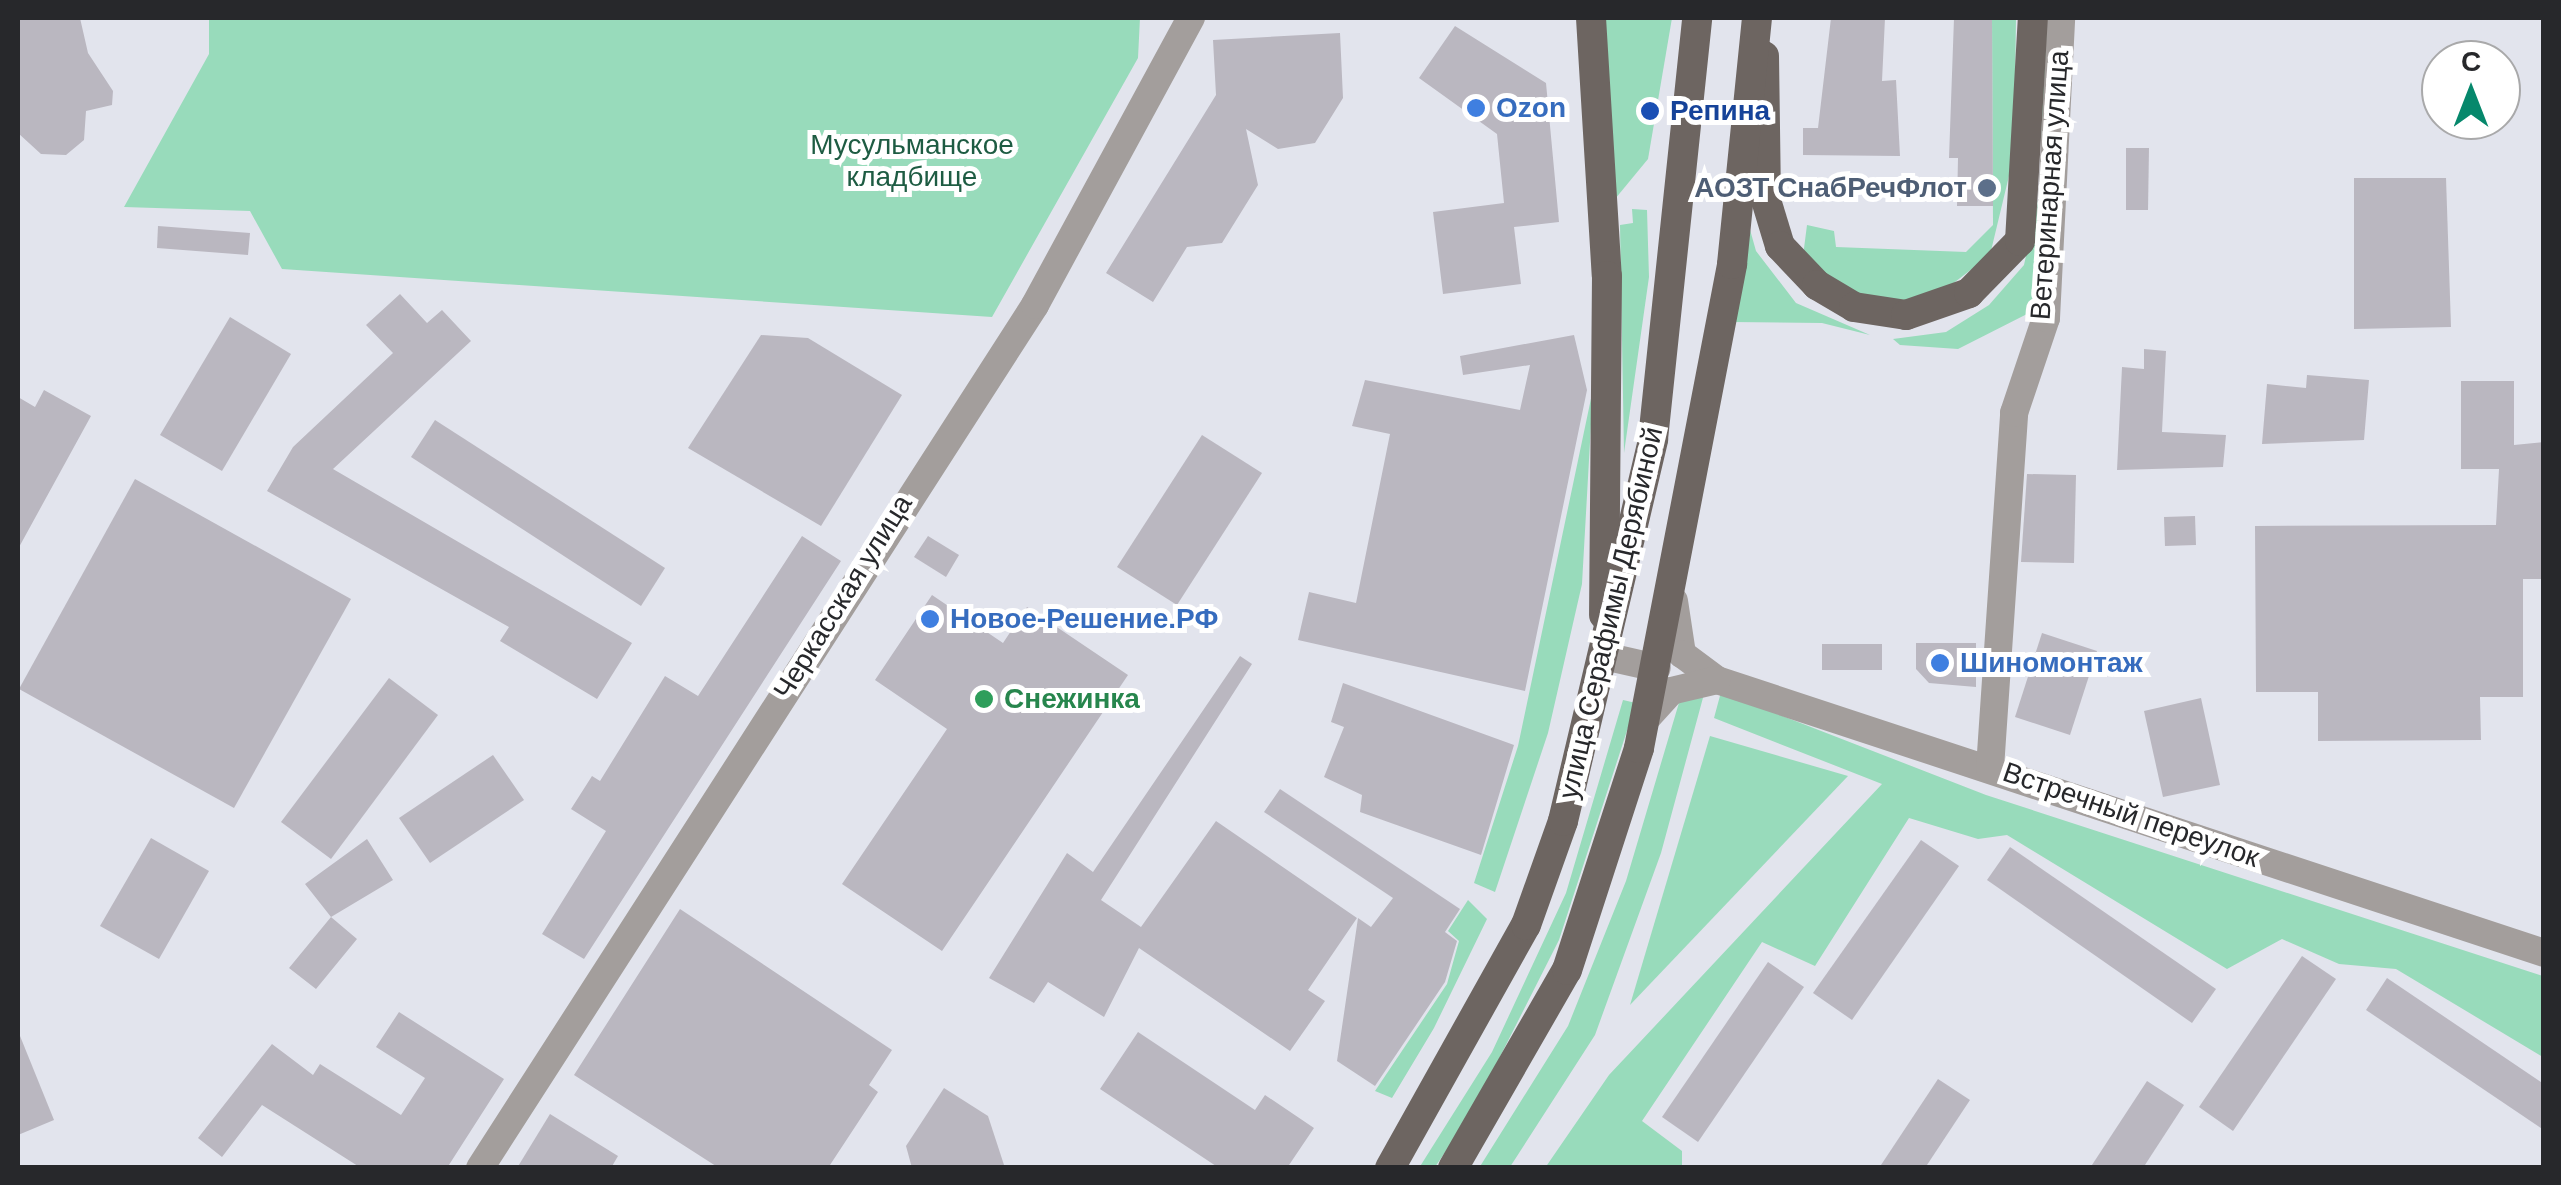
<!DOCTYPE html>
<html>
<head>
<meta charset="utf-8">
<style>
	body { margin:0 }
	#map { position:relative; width:2561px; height:1185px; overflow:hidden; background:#e2e4ed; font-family:Arial,sans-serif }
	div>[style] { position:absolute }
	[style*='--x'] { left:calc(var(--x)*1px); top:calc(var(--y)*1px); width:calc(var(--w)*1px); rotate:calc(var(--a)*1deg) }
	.green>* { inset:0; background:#98dbbb }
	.building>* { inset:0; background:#bab7c0 }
	.minor>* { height:28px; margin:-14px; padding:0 14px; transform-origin:14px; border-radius:14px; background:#a39e9c }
	.major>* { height:30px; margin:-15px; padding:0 15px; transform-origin:15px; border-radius:15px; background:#6d6561 }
	.dots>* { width:28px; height:28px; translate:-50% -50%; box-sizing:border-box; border:5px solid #fff; border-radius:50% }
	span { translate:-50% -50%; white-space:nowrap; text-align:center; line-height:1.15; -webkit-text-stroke:10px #fff; paint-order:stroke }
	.shop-label { font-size:28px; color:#366cbe; font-weight:700 }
	.left { translate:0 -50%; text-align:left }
	.transit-label { font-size:28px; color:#164399; font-weight:700 }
	.park-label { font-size:28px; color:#1e5c43 }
	.street-label { font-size:28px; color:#27282b }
	.service-label { font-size:28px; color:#4e5e75; font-weight:700 }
	.right { translate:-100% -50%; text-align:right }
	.leisure-label { font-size:28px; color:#27864d; font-weight:700 }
	.frame { position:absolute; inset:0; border:20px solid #27282b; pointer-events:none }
	.north { position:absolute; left:2421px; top:40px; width:100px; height:100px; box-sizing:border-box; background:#fff; border:2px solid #a9a9aa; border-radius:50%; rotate:0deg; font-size:28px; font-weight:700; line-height:40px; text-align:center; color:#27282b }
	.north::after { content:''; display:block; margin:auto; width:35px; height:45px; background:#06886c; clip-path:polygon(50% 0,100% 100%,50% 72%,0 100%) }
</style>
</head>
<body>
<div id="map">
	<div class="green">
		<div style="clip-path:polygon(209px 18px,1140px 18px,1138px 58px,992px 317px,282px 269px,250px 211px,124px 207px,209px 54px)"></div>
		<div style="clip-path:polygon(1602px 18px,1672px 18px,1648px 159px,1615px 199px)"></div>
		<div style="clip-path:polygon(1992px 18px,2016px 18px,2014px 155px,1990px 255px,1938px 295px,1895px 302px,1851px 295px,1803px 256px,1807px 225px,1834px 231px,1836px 247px,1966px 252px,1993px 225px)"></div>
		<div style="clip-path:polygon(2043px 18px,2050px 18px,2041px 257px,2031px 312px,1958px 349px,1900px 345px,1893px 339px,1946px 332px,1989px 305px,2024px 265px,2041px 187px)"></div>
		<div style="clip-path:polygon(1632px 209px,1647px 210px,1649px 277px,1624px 453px,1620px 225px,1633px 223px)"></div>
		<div style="clip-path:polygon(1747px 219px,1756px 251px,1796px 303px,1870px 335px,1822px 323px,1732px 322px)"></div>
		<div style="clip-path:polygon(1593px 389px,1582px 584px,1548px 733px,1495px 892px,1474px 883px,1518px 746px)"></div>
		<div style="clip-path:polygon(1721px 692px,1986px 795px,2543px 976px,2543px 1057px,2396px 969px,2339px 964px,2282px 939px,2227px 969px,2007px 835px,1978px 839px,1909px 818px,1815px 966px,1762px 942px,1642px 1121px,1682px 1151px,1682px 1167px,1545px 1168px,1609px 1075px,1882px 784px,1714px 718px)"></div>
		<div style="clip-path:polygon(1704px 694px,1661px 853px,1595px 1035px,1510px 1167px,1479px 1168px,1568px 1026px,1626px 881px,1681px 696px)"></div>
		<div style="clip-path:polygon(1623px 700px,1636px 703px,1559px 940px,1471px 1114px,1435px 1167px,1419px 1168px,1492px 1052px,1566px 893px)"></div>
		<div style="clip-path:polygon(1710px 736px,1848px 776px,1630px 1005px)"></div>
		<div style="clip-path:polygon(1468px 900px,1487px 919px,1434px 1028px,1392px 1098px,1375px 1091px,1447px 984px,1459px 941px,1448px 931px)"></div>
	</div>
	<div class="building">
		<div style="clip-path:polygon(18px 18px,80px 18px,88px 53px,113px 91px,112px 105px,86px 111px,84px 140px,66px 155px,41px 154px,18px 133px)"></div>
		<div style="clip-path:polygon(1831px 18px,1885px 18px,1882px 81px,1896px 80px,1900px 156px,1803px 155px,1803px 128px,1818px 128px)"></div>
		<div style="clip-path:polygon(1954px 18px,1992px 18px,1993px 206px,1957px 206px,1958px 158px,1949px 158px)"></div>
		<div style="clip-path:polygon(1455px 26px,1546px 83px,1559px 222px,1514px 227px,1521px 284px,1443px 294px,1433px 212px,1504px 203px,1497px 134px,1419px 78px)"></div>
		<div style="clip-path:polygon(1340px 33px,1343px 98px,1315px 143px,1278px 149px,1246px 129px,1258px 185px,1222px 243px,1187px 247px,1153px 302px,1106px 273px,1216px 95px,1213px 40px)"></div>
		<div style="clip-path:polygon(2126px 148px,2149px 148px,2148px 210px,2126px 210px)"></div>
		<div style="clip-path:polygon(2354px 178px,2446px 178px,2451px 327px,2354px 329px)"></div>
		<div style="clip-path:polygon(158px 226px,250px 233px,248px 255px,157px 248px)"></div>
		<div style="clip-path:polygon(400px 294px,427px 323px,442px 310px,471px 341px,333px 469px,632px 643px,597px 699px,500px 641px,509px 627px,267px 491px,293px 447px,393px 353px,366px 325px)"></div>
		<div style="clip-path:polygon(230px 317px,291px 354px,222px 471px,160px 435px)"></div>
		<div style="clip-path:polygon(761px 335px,808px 338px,902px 395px,821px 526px,688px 448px)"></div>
		<div style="clip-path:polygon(1574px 335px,1587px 390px,1525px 691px,1298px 640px,1309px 592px,1356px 603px,1390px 434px,1352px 426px,1365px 380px,1520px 410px,1530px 365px,1463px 375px,1460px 356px)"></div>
		<div style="clip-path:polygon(2144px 349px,2166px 351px,2162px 432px,2226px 435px,2223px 467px,2117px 470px,2122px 367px,2144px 369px)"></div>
		<div style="clip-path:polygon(2307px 375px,2369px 380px,2364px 440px,2262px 444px,2267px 384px,2306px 388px)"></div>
		<div style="clip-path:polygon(2461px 381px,2514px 381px,2514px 445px,2544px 442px,2544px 579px,2523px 579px,2523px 697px,2480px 697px,2481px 740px,2318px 741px,2318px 692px,2256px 692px,2255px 526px,2496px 525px,2499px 469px,2461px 469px)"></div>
		<div style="clip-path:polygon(44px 390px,91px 416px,18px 549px,18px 397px,35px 407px)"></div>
		<div style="clip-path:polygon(435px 420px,665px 568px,641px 606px,411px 457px)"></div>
		<div style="clip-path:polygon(1202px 435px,1262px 473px,1177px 605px,1117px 567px)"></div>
		<div style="clip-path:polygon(2027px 474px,2076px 475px,2074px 563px,2021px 562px)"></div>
		<div style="clip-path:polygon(135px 479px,351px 599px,234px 808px,19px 689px)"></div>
		<div style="clip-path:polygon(2195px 516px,2196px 545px,2165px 546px,2164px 517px)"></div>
		<div style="clip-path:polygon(802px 536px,841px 561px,584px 959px,542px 934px,606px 831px,571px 809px,592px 776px,600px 781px,665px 676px,698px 696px)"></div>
		<div style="clip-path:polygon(928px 536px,959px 555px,946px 577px,914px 557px)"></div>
		<div style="clip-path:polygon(932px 595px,1003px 643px,1027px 607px,1128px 675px,942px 951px,842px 884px,947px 729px,875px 680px)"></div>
		<div style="clip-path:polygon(2042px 633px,2097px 651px,2070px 735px,2015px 717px)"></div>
		<div style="clip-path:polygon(1916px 643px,1976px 643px,1976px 687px,1929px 683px,1916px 669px)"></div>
		<div style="clip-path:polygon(1822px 644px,1882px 644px,1882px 670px,1822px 670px)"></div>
		<div style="clip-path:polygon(1240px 656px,1252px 664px,1101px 900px,1141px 927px,1216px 821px,1357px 918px,1308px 990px,1325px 1001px,1290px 1051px,1139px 948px,1104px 1017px,1048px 982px,1034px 1003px,989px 978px,1067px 853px,1093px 872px)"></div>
		<div style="clip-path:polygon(389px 678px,438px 715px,331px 859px,281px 822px)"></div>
		<div style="clip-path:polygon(1343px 683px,1514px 745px,1481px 855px,1360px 812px,1362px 795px,1324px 777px,1344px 727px,1331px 722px)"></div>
		<div style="clip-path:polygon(2201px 698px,2220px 785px,2163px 797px,2144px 711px)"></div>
		<div style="clip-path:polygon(493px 755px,524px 800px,430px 863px,399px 818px)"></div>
		<div style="clip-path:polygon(1280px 789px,1460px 909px,1445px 932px,1457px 941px,1445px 982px,1375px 1086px,1337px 1061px,1358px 918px,1371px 927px,1393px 898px,1264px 812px)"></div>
		<div style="clip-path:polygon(151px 838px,209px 871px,159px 959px,100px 926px)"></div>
		<div style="clip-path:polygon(367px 839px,393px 880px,331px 917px,357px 939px,316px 989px,289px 968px,331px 917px,305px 884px)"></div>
		<div style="clip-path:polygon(1921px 840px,1959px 866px,1852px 1020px,1813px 993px)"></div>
		<div style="clip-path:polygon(2010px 847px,2216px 989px,2192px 1023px,1987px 880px)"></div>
		<div style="clip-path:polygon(680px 909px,892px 1050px,869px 1085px,878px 1092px,828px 1168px,719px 1168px,574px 1075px)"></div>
		<div style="clip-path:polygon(2302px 956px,2336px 979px,2233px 1131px,2199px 1107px)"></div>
		<div style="clip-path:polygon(1768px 962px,1804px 987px,1698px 1142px,1662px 1117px)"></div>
		<div style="clip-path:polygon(2387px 978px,2544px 1084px,2544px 1130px,2366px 1010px)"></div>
		<div style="clip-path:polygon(399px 1012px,504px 1079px,447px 1168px,361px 1168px,262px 1105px,222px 1157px,198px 1138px,272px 1044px,313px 1075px,320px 1064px,401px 1115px,425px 1078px,376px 1047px)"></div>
		<div style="clip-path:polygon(18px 1031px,54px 1120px,18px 1135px)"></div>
		<div style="clip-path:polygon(1138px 1032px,1255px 1110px,1265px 1095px,1314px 1128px,1287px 1168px,1219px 1168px,1100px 1089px)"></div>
		<div style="clip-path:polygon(1938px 1079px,1970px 1100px,1925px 1168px,1879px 1168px)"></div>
		<div style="clip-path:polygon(2147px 1081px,2184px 1105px,2143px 1168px,2090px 1168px)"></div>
		<div style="clip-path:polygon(944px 1088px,988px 1116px,1005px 1168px,912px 1168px,906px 1146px)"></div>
		<div style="clip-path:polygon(550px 1114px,618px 1156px,611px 1168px,517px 1168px)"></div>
	</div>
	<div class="minor">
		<div style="--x:1674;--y:601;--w:54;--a:81.4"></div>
		<div style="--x:1682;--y:654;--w:44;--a:36.6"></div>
		<div style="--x:1717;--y:680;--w:871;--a:18.27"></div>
		<div style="--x:1604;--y:656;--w:54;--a:12.8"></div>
		<div style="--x:1645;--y:720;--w:39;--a:-48"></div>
		<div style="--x:1671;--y:691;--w:47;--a:-13.4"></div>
		<div style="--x:1990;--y:768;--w:356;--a:-86.1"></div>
		<div style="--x:2014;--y:413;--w:100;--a:-71.4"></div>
		<div style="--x:2046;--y:318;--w:300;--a:-87.1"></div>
		<div style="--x:480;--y:1168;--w:1026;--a:-57.25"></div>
		<div style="--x:1035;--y:305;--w:327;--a:-61.5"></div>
	</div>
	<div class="major">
		<div style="--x:1591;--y:18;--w:258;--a:86.5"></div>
		<div style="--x:1607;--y:276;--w:339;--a:90.5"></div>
		<div style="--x:1764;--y:56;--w:144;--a:89.2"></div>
		<div style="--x:1766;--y:200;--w:48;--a:73.1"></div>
		<div style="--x:1780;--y:246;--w:54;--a:46.5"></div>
		<div style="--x:1817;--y:285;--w:43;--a:30.7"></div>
		<div style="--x:1854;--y:307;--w:53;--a:8.7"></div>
		<div style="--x:1906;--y:315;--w:67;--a:-19.2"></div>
		<div style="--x:1969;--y:293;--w:73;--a:-45.6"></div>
		<div style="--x:2020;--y:241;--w:223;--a:-86.7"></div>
		<div style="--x:1390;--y:1168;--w:278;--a:-60.8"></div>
		<div style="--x:1526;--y:925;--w:110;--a:-70.4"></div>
		<div style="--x:1563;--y:821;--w:392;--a:-76.7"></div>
		<div style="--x:1653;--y:439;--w:423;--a:-84"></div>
		<div style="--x:1453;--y:1168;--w:228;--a:-60.1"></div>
		<div style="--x:1567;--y:970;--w:233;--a:-72"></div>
		<div style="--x:1639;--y:748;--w:493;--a:-79.1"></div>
		<div style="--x:1732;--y:264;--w:247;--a:-84.2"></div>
	</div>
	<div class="dots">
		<div style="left:1476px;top:108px;background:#3f7fe0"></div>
		<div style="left:1650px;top:111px;background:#1a4fb4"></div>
		<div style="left:1987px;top:188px;background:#5c6f8a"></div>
		<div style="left:930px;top:619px;background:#3f7fe0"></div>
		<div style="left:1940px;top:663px;background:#3f7fe0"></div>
		<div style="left:984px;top:699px;background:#2e9e5b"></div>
	</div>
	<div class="shop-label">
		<span class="left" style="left:1496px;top:108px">Ozon</span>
		<span class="left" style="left:950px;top:619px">Новое-Решение.РФ</span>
		<span class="left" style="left:1960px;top:663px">Шиномонтаж</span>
	</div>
	<div class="transit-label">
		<span class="left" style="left:1670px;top:111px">Репина</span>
	</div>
	<div class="park-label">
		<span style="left:912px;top:161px">Мусульманское<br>кладбище</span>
	</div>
	<div class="street-label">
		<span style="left:2050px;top:185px;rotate:-86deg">Ветеринарная улица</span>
		<span style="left:843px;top:597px;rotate:-58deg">Черкасская улица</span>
		<span style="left:1611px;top:613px;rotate:-77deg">улица Серафимы Дерябиной</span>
		<span style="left:2131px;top:815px;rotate:19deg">Встречный переулок</span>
	</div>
	<div class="service-label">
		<span class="right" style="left:1967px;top:188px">АОЗТ СнабРечФлот</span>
	</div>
	<div class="leisure-label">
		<span class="left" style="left:1004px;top:699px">Снежинка</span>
	</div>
	<div class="frame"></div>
	<div class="north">С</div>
</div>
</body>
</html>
